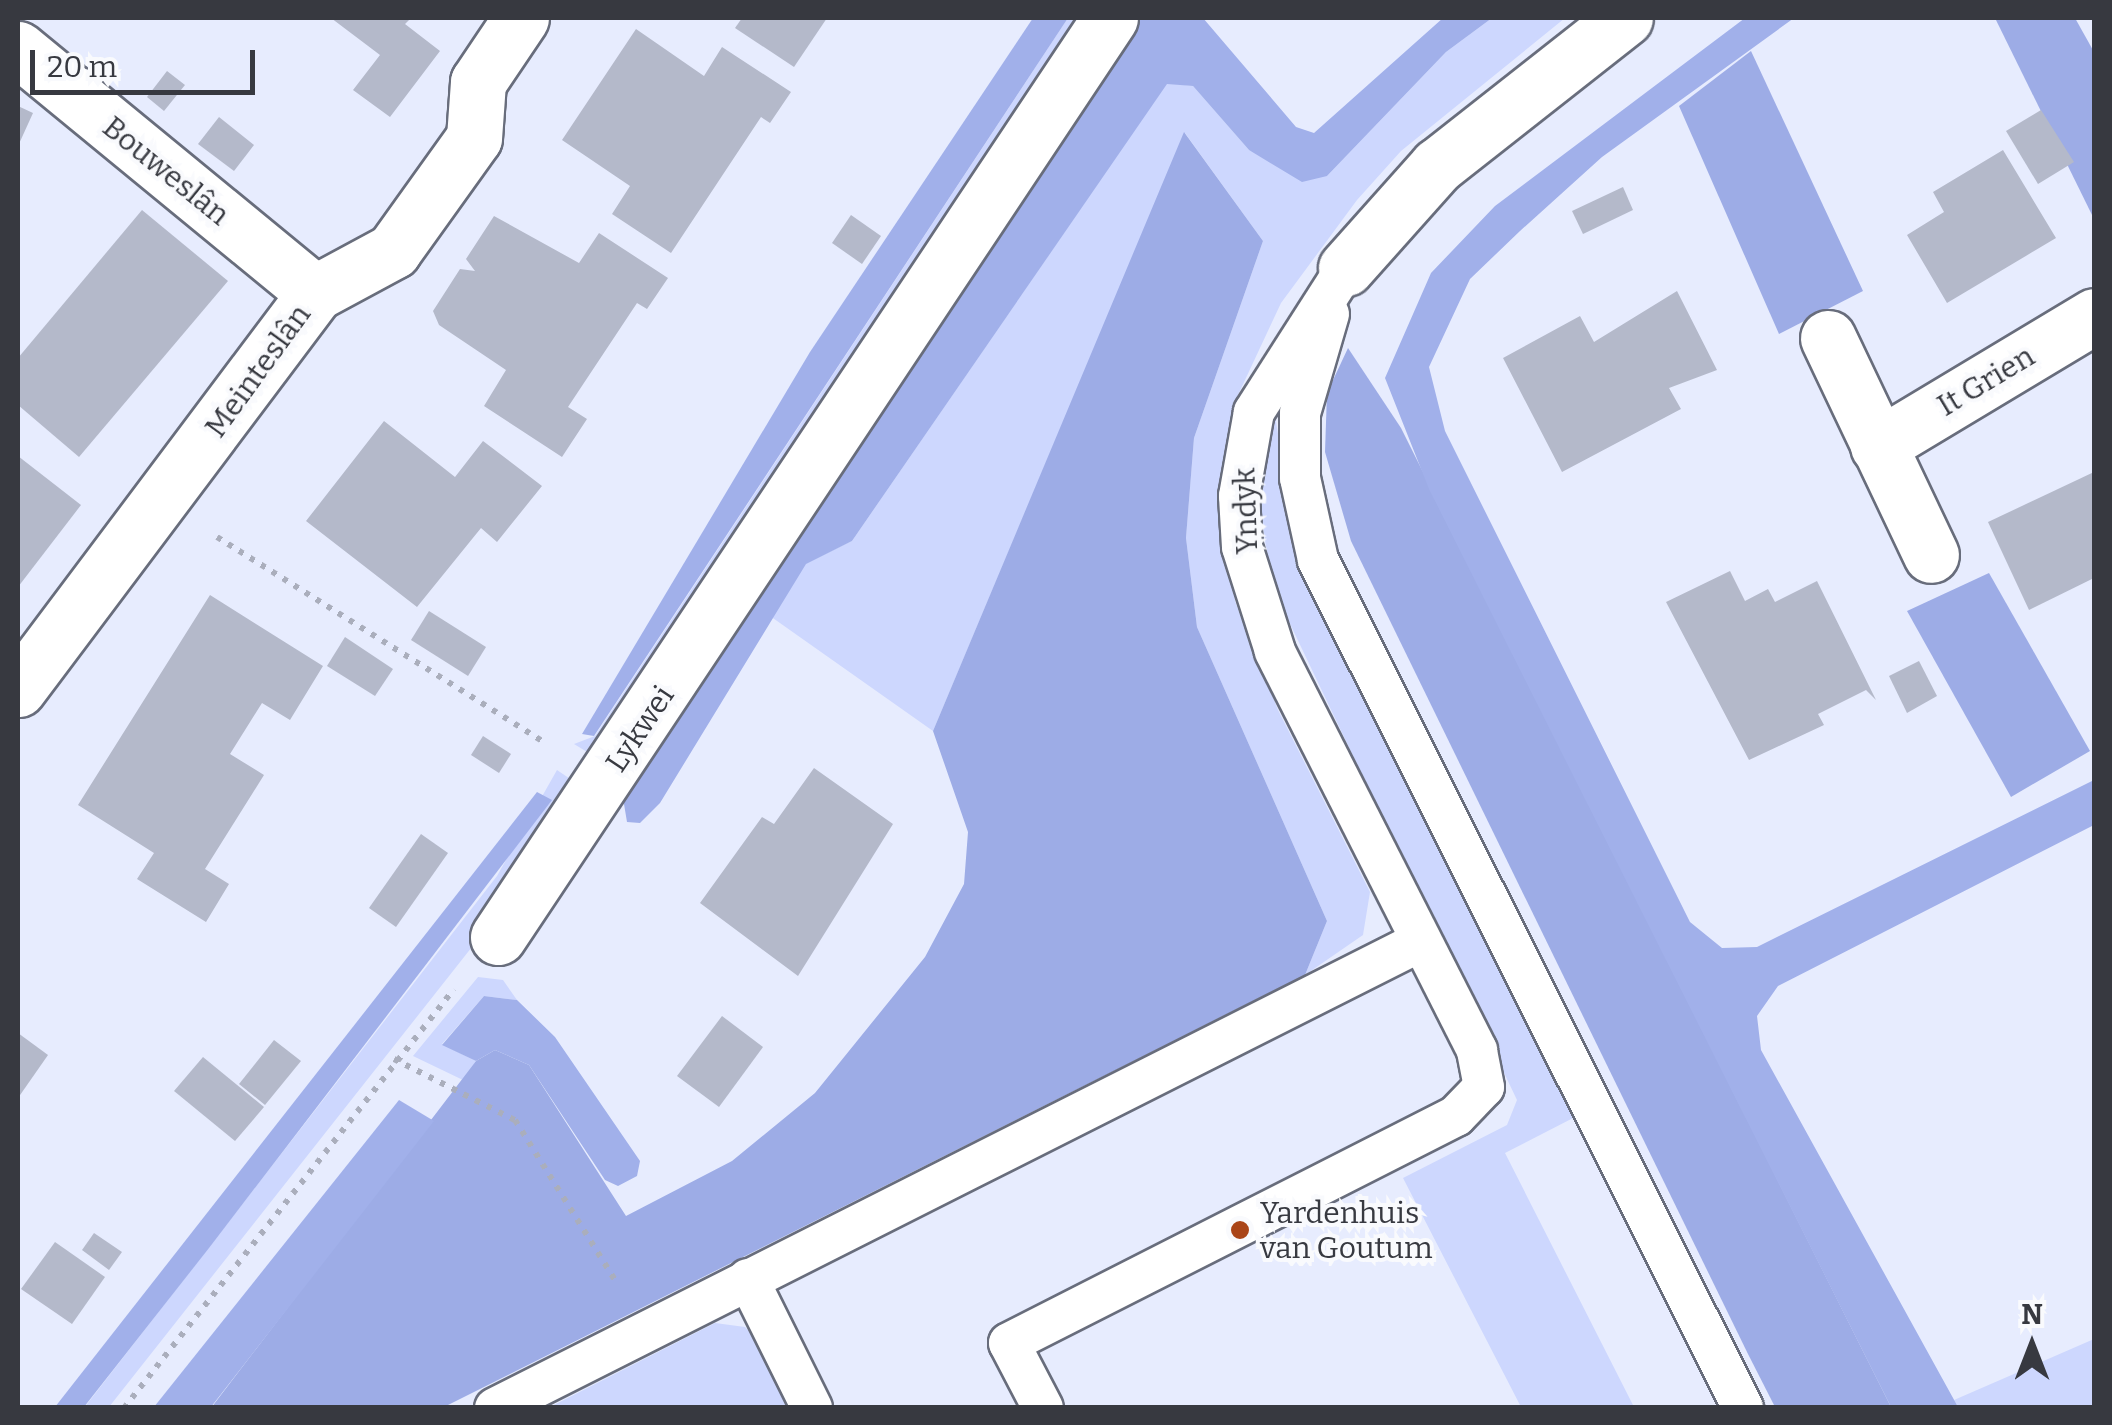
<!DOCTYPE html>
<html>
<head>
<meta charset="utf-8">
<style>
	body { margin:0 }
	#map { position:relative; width:2112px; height:1425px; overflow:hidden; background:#e7ecfe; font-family:Bitter,serif }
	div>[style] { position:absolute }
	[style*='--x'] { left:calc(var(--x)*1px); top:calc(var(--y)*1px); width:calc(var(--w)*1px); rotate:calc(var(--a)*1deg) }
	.green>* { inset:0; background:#cdd7fe }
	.forest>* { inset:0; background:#9dace6 }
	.water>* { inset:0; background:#a1b0ea }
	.building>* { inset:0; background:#b4b9ca }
	.path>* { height:6px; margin-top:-3px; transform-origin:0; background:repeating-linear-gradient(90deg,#aaaebc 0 5px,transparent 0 13px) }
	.roads { filter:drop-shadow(2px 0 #686d7c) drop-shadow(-2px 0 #686d7c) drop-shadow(0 2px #686d7c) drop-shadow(0 -2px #686d7c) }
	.service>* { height:40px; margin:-20px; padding:0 20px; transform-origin:20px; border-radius:20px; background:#fff }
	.minor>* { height:55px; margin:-27.5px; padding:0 27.5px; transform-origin:27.5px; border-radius:27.5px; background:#fff }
	.dots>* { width:28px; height:28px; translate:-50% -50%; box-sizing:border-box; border:5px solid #f9fafd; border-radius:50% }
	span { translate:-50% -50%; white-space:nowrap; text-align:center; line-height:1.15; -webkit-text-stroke:8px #f9fafd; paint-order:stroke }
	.street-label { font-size:30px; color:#373940 }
	.poi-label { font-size:30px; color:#373940 }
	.left { translate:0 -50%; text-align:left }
	.frame { position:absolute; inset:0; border:20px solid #373940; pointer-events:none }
	.north { position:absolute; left:1982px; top:1295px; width:100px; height:100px; -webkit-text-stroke:8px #f9fafd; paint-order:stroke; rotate:0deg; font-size:28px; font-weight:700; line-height:40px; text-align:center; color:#373940 }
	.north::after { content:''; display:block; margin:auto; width:35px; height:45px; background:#373940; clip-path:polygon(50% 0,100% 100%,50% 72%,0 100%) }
	.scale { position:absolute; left:30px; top:50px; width:225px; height:45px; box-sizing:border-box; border:5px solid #373940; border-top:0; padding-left:12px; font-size:30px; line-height:35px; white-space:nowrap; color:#373940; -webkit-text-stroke:8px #f9fafd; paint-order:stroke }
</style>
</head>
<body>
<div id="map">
	<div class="green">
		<div style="clip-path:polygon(1068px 18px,1095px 18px,602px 761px,574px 744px,595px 736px)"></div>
		<div style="clip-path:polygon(1492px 18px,1565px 18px,1401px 151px,1357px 200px,1281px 303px,1238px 395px,1225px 448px,1235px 601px,1278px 710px,1370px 892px,1363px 935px,1305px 975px,1327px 921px,1197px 627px,1186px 538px,1194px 438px,1263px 241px,1185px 133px,933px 731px,770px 616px,806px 563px,852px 541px,1167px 83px,1193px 86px,1249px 150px,1327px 176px,1446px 52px)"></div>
		<div style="clip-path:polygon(1275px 416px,1301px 569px,1577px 1116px,1505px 1153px,1634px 1407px,1521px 1407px,1403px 1178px,1507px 1125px,1517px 1100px,1272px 586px,1259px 500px)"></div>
		<div style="clip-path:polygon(557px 770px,585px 789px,524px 881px,109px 1407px,84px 1408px,497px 876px)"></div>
		<div style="clip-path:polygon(478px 977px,503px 980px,517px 1000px,484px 996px,442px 1044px,476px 1061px,463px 1080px,413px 1056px)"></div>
		<div style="clip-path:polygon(715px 1323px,745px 1327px,759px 1341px,792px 1408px,548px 1408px)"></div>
		<div style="clip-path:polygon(2094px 1339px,2094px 1407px,1958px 1407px,1954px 1400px)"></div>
	</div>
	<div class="forest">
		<div style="clip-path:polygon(1995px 18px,2075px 18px,2094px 52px,2094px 219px)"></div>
		<div style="clip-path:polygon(1751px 51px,1863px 291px,1779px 334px,1679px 106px)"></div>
		<div style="clip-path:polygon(1184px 132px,1263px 241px,1194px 438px,1186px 538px,1197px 627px,1327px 921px,1305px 975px,444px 1407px,211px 1408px,476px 1061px,495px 1050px,529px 1065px,626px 1216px,732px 1161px,815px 1093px,925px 957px,964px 884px,968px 832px,933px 731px)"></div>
		<div style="clip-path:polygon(1348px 348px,1401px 428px,1891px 1407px,1775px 1407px,1748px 1354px,1351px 541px,1325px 452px,1327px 393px)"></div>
		<div style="clip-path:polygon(1989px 573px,2090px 751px,2011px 797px,1907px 611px)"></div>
	</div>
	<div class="water">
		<div style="clip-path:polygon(1033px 18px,1068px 18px,594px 736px,582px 734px,810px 352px)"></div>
		<div style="clip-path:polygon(1137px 18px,1203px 18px,1296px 127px,1314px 133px,1443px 18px,1492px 18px,1446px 52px,1327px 176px,1302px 182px,1249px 150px,1193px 86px,1167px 84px,852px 541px,806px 564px,660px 803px,640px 823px,627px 822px,623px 798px)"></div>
		<div style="clip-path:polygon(1745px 18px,1794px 18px,1602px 157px,1520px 231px,1470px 279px,1429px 367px,1445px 431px,1690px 922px,1722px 948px,1757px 947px,2094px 780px,2094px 825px,1778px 986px,1757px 1016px,1761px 1050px,1958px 1407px,1891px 1407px,1429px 489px,1385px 378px,1431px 273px,1495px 206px)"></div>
		<div style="clip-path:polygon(537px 792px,552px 800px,209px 1248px,84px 1407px,55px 1407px)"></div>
		<div style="clip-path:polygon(484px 996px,517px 1000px,555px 1037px,640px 1161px,637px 1176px,618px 1186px,605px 1180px,529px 1065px,495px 1050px,476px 1061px,442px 1045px)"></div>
		<div style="clip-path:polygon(399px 1100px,434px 1121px,211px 1407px,154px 1407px)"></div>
	</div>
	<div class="building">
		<div style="clip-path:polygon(331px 18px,411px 18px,405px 24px,440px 51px,390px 117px,353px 90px,380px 55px)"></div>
		<div style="clip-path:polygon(742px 18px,827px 18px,794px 67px,735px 28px)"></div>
		<div style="clip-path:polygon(636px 29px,704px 76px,722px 47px,791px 92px,770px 123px,761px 117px,671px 253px,612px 214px,630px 186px,562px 140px)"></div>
		<div style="clip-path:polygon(167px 71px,185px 85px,164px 111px,147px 97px)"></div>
		<div style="clip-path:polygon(18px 106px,33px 113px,18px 146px)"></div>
		<div style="clip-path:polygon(2041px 110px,2074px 162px,2038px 184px,2006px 131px)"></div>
		<div style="clip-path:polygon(219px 117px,254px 145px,234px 171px,198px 144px)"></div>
		<div style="clip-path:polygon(2003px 150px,2056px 238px,1947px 303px,1907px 235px,1944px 212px,1933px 192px)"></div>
		<div style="clip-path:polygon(1623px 187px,1633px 210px,1583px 234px,1572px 211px)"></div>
		<div style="clip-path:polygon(142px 210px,228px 281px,79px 457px,18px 405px,18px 358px)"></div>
		<div style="clip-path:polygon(851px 215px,881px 236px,862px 264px,832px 243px)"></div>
		<div style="clip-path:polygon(494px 216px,579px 263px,599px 233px,668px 278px,647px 309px,637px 303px,568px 407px,587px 419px,562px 457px,484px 406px,506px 370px,439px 325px,433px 311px,460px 269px,475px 271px,466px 259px)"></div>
		<div style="clip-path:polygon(1677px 291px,1717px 370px,1669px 388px,1681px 409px,1562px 472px,1503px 358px,1580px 316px,1594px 342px)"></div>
		<div style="clip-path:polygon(384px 421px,455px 477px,483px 441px,542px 486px,497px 542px,481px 528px,417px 607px,306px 521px)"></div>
		<div style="clip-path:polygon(18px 456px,81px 505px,18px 587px)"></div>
		<div style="clip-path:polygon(2094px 472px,2094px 578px,2029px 610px,1988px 522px)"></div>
		<div style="clip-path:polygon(1730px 571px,1745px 601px,1768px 589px,1775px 602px,1817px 581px,1876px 700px,1866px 690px,1818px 714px,1824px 725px,1749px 760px,1666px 602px)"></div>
		<div style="clip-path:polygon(210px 595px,323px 666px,290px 720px,262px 703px,230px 754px,264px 775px,205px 869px,229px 884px,206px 922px,137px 879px,154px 853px,78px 805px)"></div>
		<div style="clip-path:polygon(429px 611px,486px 647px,468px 676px,411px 640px)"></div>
		<div style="clip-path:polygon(345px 637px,393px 669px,375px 696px,327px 666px)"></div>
		<div style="clip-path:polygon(1919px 661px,1937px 696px,1907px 713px,1889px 676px)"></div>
		<div style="clip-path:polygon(483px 736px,511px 754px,499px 773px,471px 755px)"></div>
		<div style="clip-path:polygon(814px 768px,893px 824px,798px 976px,700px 903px,762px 817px,774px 824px)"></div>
		<div style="clip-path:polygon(421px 834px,448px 853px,396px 927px,369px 908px)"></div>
		<div style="clip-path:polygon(722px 1016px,763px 1047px,719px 1107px,677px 1076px)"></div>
		<div style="clip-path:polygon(18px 1033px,48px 1055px,18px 1098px)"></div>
		<div style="clip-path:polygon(274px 1040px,301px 1061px,265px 1105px,239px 1084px)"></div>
		<div style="clip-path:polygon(203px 1057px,264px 1107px,235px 1141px,174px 1091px)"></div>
		<div style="clip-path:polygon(94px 1233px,122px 1252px,109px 1270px,82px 1250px)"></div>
		<div style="clip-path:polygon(55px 1242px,105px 1277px,72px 1324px,21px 1289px)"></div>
	</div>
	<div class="path">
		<div style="--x:217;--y:537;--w:388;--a:32.1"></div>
		<div style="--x:394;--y:1059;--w:136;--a:26.8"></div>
		<div style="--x:515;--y:1120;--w:192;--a:58"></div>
		<div style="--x:124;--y:1408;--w:533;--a:-51.78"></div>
	</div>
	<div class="roads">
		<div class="service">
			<div style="--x:1329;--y:314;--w:103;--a:106.3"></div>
			<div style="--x:1300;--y:413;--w:65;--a:90"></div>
			<div style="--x:1300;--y:478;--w:84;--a:77.6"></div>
			<div style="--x:1318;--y:560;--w:949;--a:63.38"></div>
			<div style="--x:748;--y:1279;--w:144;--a:63.6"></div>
			<div style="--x:495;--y:1408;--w:1037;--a:-26.76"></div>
			<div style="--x:1043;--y:1408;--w:73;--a:-117.6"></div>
			<div style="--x:1009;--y:1343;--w:501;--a:-26.92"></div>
			<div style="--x:1456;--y:1116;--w:40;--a:-46"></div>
			<div style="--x:1484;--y:1087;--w:38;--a:-101"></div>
			<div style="--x:1477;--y:1050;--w:447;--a:-116.9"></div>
			<div style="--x:1275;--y:651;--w:109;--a:-107.6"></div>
			<div style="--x:1242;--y:547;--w:51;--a:-93.4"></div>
			<div style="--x:1239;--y:496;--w:85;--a:-79.9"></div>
			<div style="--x:1254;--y:412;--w:171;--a:-57.4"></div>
		</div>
		<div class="minor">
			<div style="--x:18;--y:49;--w:384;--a:39.4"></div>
			<div style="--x:1346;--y:268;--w:137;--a:-48.3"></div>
			<div style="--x:1437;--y:166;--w:239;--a:-38.2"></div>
			<div style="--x:1828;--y:338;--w:240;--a:64.6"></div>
			<div style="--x:1878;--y:446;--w:252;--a:-31"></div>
			<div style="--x:18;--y:689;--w:495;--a:-53.1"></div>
			<div style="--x:315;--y:293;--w:89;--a:-28.3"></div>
			<div style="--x:393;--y:251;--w:139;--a:-54.4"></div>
			<div style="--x:474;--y:138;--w:56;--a:-85.9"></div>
			<div style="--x:478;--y:82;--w:77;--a:-56.1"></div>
			<div style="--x:498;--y:937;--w:1104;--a:-56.34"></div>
		</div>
	</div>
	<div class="dots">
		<div style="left:1240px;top:1230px;background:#aa4518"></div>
	</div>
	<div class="street-label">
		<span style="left:166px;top:171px;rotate:39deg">Bouweslân</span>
		<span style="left:258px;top:371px;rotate:-54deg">Meinteslân</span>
		<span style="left:1986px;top:381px;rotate:-31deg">It Grien</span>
		<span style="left:1246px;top:511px;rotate:-92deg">Yndyk</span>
		<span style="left:640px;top:729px;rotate:-56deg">Lykwei</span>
	</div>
	<div class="poi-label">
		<span class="left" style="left:1260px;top:1230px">Yardenhuis<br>van Goutum</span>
	</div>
	<div class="frame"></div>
	<div class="north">N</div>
	<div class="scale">20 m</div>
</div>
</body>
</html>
